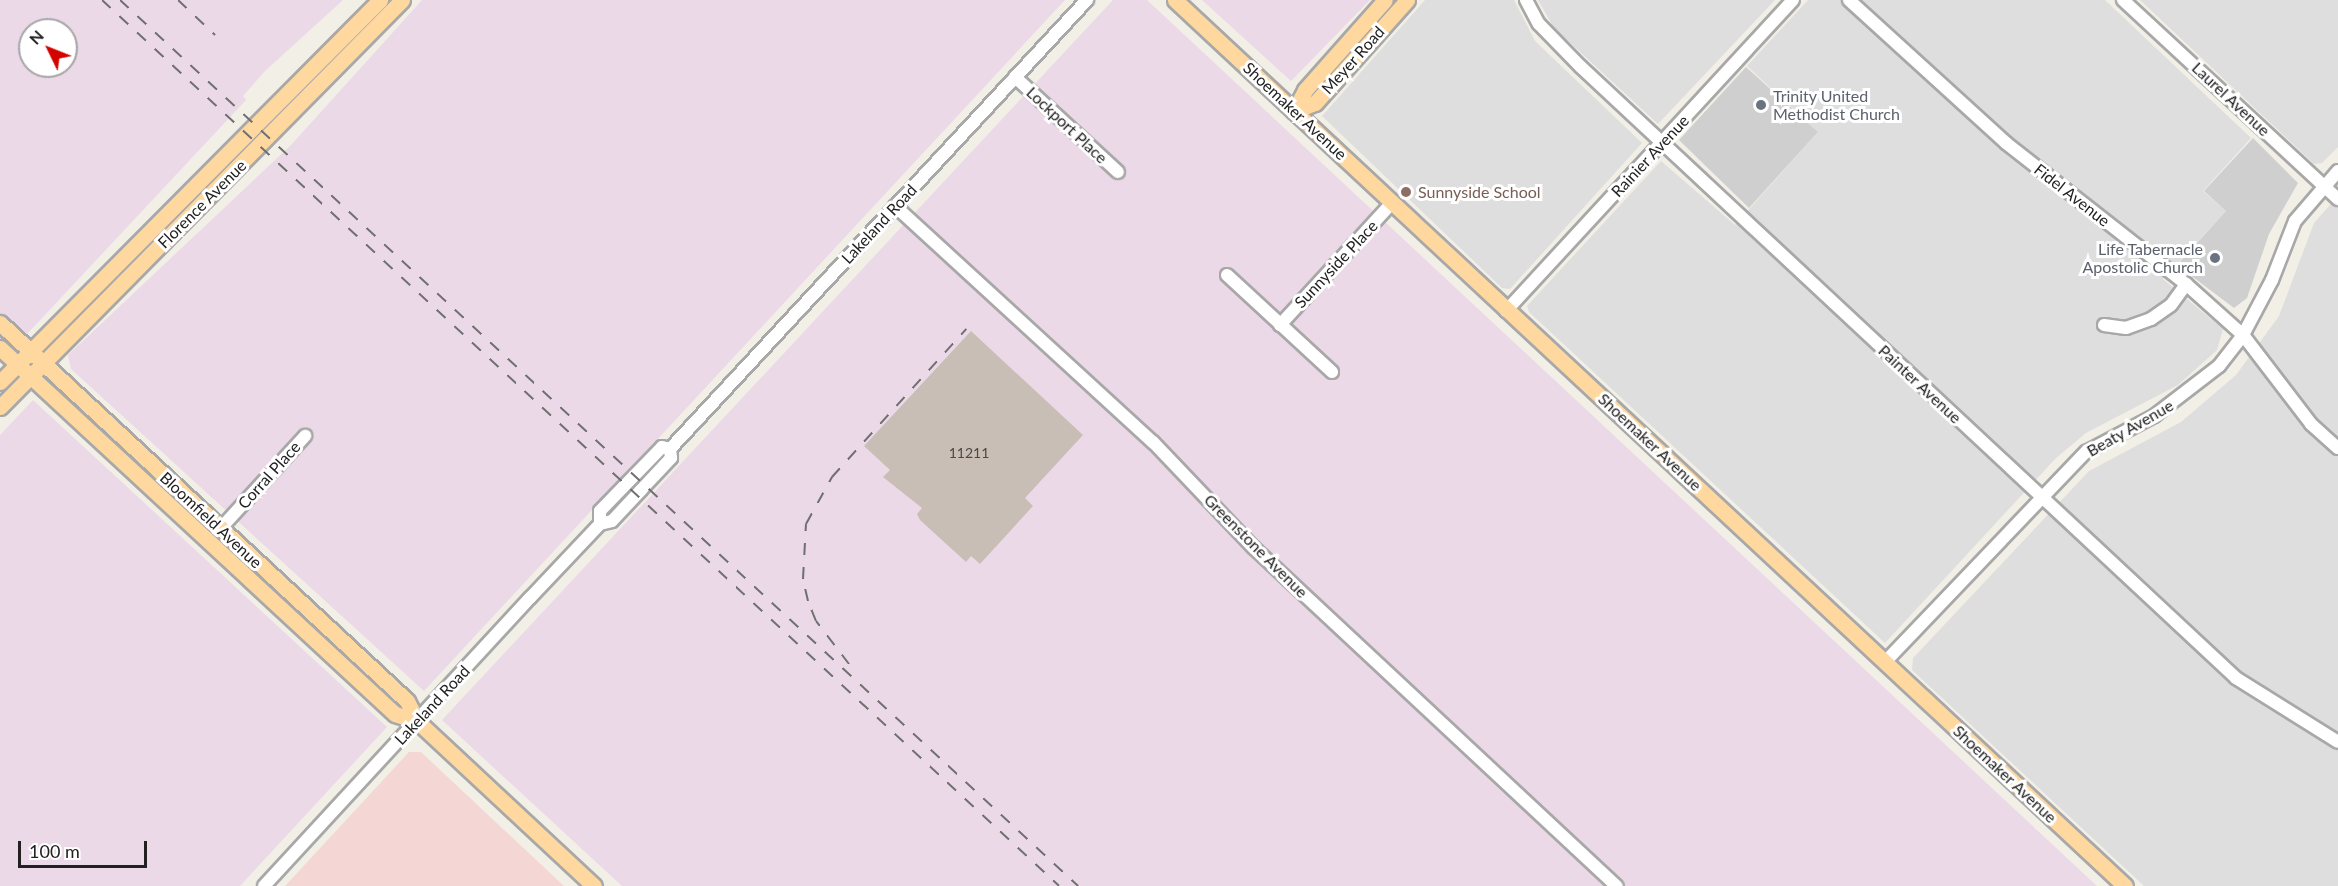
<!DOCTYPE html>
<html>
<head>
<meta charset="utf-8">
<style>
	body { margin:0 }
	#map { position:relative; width:2338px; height:886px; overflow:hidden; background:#f2efe7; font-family:Lato,sans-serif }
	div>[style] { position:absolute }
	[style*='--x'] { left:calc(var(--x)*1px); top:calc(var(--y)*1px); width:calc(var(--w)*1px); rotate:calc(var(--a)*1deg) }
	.residential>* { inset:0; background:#dfdede }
	.commercial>* { inset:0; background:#f4d7d5 }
	.industrial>* { inset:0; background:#ecd9e8 }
	.religious>* { inset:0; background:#cfcfcf }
	.building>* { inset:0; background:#c8beb6 }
	.roads { filter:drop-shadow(2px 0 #a8a8a8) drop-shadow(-2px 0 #a8a8a8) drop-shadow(0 2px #a8a8a8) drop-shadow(0 -2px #a8a8a8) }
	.minor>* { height:12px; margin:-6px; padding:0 6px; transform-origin:6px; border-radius:6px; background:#fff }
	.major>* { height:15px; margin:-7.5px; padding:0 7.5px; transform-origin:7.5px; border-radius:7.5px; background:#ffd8a0 }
	.rail>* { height:2px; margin-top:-1px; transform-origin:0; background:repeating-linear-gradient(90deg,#6f6f6f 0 12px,transparent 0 24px) }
	.dots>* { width:16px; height:16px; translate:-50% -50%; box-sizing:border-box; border:3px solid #fff; border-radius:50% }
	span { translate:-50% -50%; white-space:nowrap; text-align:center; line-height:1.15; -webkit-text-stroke:6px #fff; paint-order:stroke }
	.number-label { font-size:14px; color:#4b4846 }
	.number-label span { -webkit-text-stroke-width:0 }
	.street-label { font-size:16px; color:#212121 }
	.worship-label { font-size:16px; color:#5b616d }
	.left { translate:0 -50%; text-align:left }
	.right { translate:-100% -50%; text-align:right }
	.education-label { font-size:16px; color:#785e54 }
	.north { position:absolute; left:18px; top:18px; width:60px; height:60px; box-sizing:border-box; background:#fff; border:2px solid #a6a6a6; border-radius:50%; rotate:313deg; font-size:16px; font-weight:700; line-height:24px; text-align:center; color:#212121 }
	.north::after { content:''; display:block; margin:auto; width:21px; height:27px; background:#d30400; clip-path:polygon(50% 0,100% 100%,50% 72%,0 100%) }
	.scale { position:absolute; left:18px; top:841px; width:129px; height:27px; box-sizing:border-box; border:3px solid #212121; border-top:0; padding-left:8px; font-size:18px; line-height:21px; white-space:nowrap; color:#212121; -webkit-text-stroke:4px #fff; paint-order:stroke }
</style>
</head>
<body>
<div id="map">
	<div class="residential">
		<div style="clip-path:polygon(1425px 0,1514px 0,1535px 41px,1642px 143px,1510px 289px,1502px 288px,1322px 116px)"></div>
		<div style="clip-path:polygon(1538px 0,1775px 0,1658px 124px,1554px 28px)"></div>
		<div style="clip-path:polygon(1808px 0,2105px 0,2251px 138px,2203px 191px,2226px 211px,2163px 279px,2223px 329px,2217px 350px,2178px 385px,2086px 433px,2056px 458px,1885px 643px,1529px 312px,1527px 306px,1661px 161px,1735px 225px,1818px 132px,1747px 66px)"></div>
		<div style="clip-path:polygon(2140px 0,2338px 0,2338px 147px,2322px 163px,2314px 164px)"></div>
		<div style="clip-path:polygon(2338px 196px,2338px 886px,2144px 886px,1912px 670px,1913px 658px,2089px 471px,2181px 422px,2236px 375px,2279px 316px,2314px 223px)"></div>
	</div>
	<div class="commercial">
		<div style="clip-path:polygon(409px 752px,421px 752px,564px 886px,285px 886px)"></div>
	</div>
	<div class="industrial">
		<div style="clip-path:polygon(evenodd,0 0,343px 0,264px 72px,243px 96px,246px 100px,0 363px,0 0,30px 30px,66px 30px,66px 66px,30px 66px,30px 30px)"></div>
		<div style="clip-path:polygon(422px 0,1065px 0,424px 691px,71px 369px,68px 355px,291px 145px)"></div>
		<div style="clip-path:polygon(1113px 0,1147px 0,2097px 886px,622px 886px,442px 720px)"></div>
		<div style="clip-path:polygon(1202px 0,1370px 0,1291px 81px)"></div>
		<div style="clip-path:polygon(33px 400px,387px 727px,240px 886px,0 886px,0 435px)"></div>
	</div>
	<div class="religious">
		<div style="clip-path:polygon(1746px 67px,1818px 132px,1749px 208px,1679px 140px)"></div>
		<div style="clip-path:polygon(2253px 138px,2298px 183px,2269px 234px,2247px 298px,2234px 308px,2177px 265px,2226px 211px,2204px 191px)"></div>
	</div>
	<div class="building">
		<div style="clip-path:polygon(971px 331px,1083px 435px,1025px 498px,1033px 506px,980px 564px,971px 556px,966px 562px,920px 520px,917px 514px,922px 508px,883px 477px,890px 470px,864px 446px)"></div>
	</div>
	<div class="roads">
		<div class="minor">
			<div style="--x:1526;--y:0;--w:27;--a:62"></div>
			<div style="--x:1539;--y:24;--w:60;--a:45.7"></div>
			<div style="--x:1581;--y:67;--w:896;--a:43.01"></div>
			<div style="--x:2236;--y:678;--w:120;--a:32.1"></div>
			<div style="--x:1849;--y:0;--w:212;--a:42.3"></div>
			<div style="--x:2006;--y:143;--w:229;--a:38.1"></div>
			<div style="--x:2186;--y:284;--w:76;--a:41.8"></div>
			<div style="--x:2243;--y:335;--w:112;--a:52.6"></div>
			<div style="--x:2311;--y:424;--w:36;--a:42"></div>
			<div style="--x:2123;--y:0;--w:293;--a:42.8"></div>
			<div style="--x:1015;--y:77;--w:140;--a:42.7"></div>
			<div style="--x:895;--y:206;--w:350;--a:42.5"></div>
			<div style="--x:1153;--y:442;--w:146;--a:46.4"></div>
			<div style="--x:1254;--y:548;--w:496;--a:43"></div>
			<div style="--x:1227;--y:275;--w:143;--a:42.7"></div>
			<div style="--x:1506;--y:311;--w:423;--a:-47.3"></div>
			<div style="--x:1280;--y:325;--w:164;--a:-47.5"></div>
			<div style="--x:2104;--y:325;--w:22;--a:8"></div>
			<div style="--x:2126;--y:328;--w:27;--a:-20"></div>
			<div style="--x:2151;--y:319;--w:24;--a:-35"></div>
			<div style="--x:2171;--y:305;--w:26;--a:-54"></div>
			<div style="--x:600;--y:524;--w:13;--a:-90"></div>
			<div style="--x:600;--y:511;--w:89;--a:-45.9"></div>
			<div style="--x:662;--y:447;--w:8;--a:14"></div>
			<div style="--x:221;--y:528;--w:125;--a:-47.6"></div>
			<div style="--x:1885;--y:662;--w:291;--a:-46.3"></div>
			<div style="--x:2086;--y:452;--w:77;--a:-27.9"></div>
			<div style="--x:2154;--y:416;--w:82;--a:-37.6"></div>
			<div style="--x:2219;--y:366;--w:39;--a:-52"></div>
			<div style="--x:2243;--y:335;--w:62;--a:-62.2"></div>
			<div style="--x:2272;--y:280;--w:63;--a:-68.7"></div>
			<div style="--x:2295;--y:221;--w:66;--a:-49.3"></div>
			<div style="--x:264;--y:886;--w:392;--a:-47.3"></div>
			<div style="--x:530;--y:598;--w:102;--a:-46.6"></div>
			<div style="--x:600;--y:524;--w:12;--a:-14"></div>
			<div style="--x:612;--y:521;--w:42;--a:-46.9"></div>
			<div style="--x:641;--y:490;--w:44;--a:-46.8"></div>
			<div style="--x:671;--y:458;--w:9;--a:-96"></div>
			<div style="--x:670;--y:449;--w:613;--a:-47.12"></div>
		</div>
		<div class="major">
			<div style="--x:1175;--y:0;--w:1299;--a:43"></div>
			<div style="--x:1294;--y:111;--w:22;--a:-21"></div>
			<div style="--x:1315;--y:103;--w:138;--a:-48.2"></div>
			<div style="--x:1294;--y:111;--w:24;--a:-62"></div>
			<div style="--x:1305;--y:90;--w:120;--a:-48.4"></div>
			<div style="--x:0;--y:323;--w:555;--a:42.88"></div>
			<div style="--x:407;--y:701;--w:22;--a:63"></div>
			<div style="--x:417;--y:721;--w:242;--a:43"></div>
			<div style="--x:0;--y:348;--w:538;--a:42.82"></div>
			<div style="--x:395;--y:714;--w:23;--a:18"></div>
			<div style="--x:0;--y:382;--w:539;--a:-45.15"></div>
			<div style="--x:0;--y:407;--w:572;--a:-45.35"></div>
		</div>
	</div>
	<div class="rail">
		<div style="--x:102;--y:0;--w:1304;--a:42.79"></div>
		<div style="--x:120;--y:0;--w:1305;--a:42.76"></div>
		<div style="--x:178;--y:0;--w:51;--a:43.4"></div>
		<div style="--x:849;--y:664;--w:54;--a:-127.5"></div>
		<div style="--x:816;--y:621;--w:22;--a:-112"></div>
		<div style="--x:808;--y:601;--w:23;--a:-103"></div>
		<div style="--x:803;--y:579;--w:55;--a:-86.9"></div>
		<div style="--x:806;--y:524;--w:54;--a:-61"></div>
		<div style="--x:832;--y:477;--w:200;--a:-47.8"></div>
	</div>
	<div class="dots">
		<div style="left:1761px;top:105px;background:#6b7280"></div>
		<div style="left:1406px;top:192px;background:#8d6e63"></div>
		<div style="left:2215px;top:258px;background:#6b7280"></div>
	</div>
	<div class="number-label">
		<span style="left:969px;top:453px">11211</span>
	</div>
	<div class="street-label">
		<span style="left:1353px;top:60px;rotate:-48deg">Meyer Road</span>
		<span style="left:2231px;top:99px;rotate:43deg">Laurel Avenue</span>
		<span style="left:1295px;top:111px;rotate:43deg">Shoemaker Avenue</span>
		<span style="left:1067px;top:125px;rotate:43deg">Lockport Place</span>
		<span style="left:1650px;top:156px;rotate:-47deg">Rainier Avenue</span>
		<span style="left:2072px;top:195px;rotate:38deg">Fidel Avenue</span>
		<span style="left:202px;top:204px;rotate:-45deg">Florence Avenue</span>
		<span style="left:879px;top:224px;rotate:-47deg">Lakeland Road</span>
		<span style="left:1336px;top:264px;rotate:-47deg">Sunnyside Place</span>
		<span style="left:1920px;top:384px;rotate:43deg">Painter Avenue</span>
		<span style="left:2130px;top:428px;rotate:-30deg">Beaty Avenue</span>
		<span style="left:1650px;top:442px;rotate:43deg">Shoemaker Avenue</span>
		<span style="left:269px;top:475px;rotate:-48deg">Corral Place</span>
		<span style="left:211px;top:520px;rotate:43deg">Bloomfield Avenue</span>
		<span style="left:1256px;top:546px;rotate:45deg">Greenstone Avenue</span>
		<span style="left:432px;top:705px;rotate:-47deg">Lakeland Road</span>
		<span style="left:2005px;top:774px;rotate:43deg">Shoemaker Avenue</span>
	</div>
	<div class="worship-label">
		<span class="left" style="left:1773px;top:105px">Trinity United<br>Methodist Church</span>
		<span class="right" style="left:2203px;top:258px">Life Tabernacle<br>Apostolic Church</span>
	</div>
	<div class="education-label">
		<span class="left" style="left:1418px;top:192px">Sunnyside School</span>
	</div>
	<div class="north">N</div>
	<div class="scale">100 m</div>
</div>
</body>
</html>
